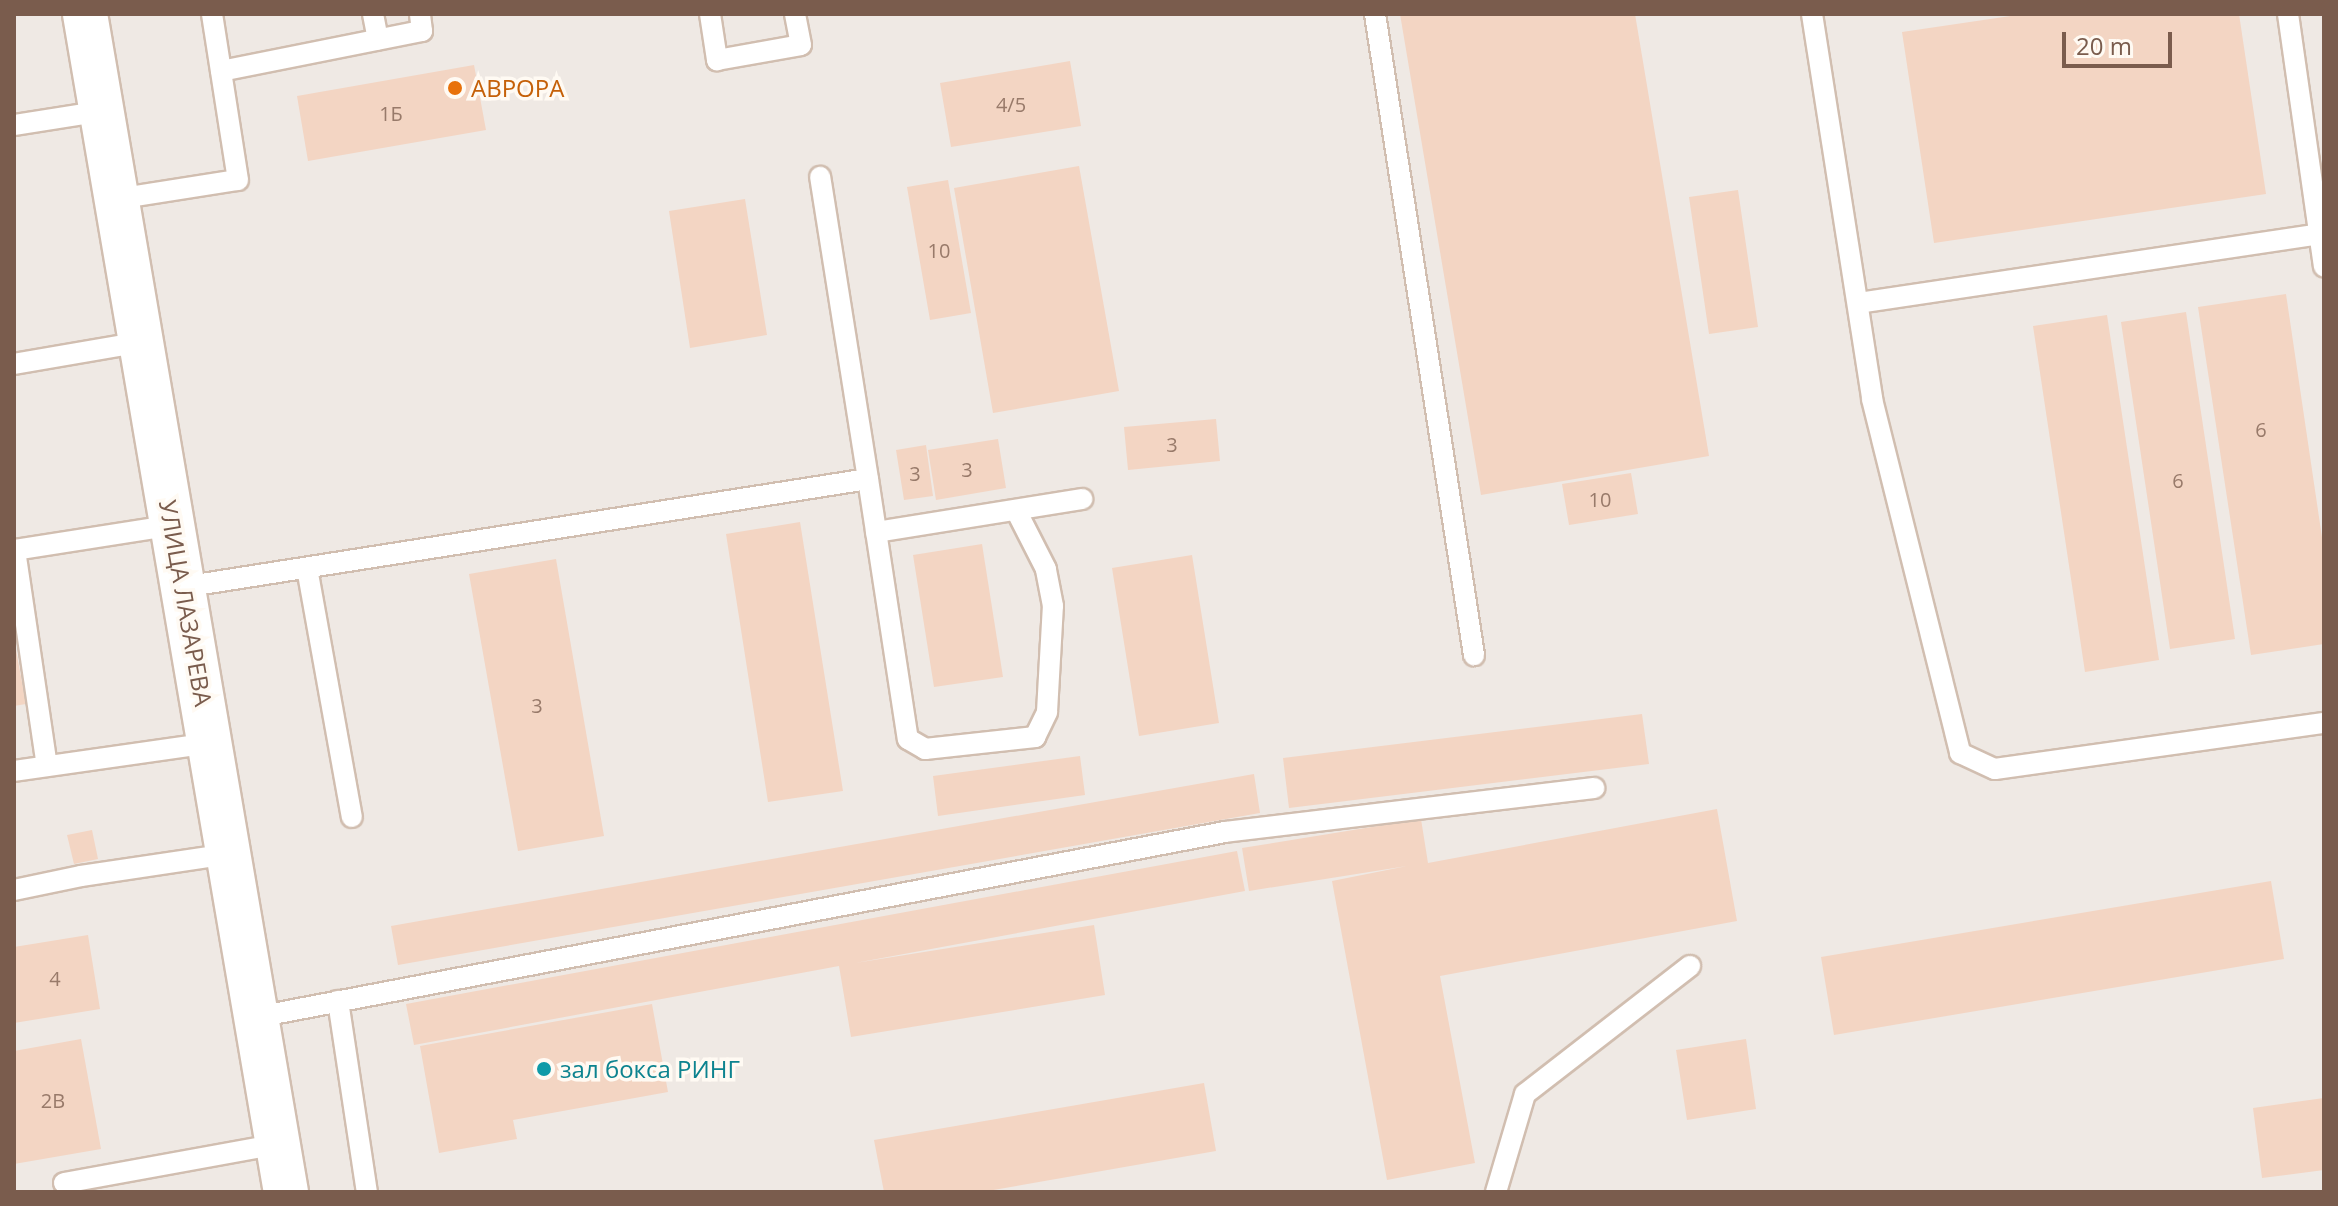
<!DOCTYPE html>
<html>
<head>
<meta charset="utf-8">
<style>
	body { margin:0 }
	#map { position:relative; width:2338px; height:1206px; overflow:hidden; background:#fdf6ec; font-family:"Open Sans",sans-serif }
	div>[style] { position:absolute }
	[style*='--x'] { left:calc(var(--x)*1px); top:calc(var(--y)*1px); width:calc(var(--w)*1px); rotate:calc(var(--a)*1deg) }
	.industrial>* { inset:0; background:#efe9e4 }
	.building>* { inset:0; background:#f3d5c3 }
	.roads { filter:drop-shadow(2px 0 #d1beb0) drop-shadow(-2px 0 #d1beb0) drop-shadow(0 2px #d1beb0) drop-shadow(0 -2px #d1beb0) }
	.lane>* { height:20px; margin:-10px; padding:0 10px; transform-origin:10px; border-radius:10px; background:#fff }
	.secondary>* { height:44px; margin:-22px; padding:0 22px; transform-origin:22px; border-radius:22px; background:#fff }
	.dots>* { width:22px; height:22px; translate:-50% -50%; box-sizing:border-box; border:4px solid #fffaf3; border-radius:50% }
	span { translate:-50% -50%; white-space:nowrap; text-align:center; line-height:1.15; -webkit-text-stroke:7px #fffaf3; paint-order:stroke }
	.number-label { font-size:20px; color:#987a6a }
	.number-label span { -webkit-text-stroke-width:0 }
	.food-label { font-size:24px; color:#c56008 }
	.left { translate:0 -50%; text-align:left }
	.street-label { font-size:24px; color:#7a5c4d }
	.culture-label { font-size:24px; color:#0d838f }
	.frame { position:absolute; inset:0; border:16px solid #7a5c4d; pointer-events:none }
	.scale { position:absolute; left:2062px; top:32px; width:110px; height:36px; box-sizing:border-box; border:4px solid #7a5c4d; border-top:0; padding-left:10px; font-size:24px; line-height:28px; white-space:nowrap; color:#7a5c4d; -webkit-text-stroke:6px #fffaf3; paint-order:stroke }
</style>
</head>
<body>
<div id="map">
	<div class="industrial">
		<div style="clip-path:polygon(14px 14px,2324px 14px,2324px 1192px,14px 1192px)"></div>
	</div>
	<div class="building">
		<div style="clip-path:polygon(1400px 14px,1635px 14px,1709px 456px,1481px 495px)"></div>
		<div style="clip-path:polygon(2024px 14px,2239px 14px,2266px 194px,1934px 243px,1902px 32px)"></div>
		<div style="clip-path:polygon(1070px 61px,1081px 126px,951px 147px,940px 83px)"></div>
		<div style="clip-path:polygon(474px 65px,486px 130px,308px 161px,297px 96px)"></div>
		<div style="clip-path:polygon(1079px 166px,1119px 391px,993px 413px,954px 188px)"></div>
		<div style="clip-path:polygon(948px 180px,971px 313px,930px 320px,907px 187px)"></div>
		<div style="clip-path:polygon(1738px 190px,1758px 327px,1709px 334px,1689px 197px)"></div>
		<div style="clip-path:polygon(745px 199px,767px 335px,690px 348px,669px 211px)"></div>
		<div style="clip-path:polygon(2286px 294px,2324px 551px,2324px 644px,2251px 655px,2198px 307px)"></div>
		<div style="clip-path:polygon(2186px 312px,2235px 639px,2170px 649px,2121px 322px)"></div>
		<div style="clip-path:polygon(2107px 315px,2159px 660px,2085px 672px,2033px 326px)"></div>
		<div style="clip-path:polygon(1216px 419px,1220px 461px,1128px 470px,1124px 427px)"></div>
		<div style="clip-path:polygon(998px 439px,1006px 488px,936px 500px,928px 450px)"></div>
		<div style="clip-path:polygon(926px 445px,933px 496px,904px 500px,896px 450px)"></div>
		<div style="clip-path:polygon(1631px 473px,1638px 514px,1569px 525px,1562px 484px)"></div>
		<div style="clip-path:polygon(800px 522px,843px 791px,768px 802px,726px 534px)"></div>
		<div style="clip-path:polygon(982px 544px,1003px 677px,934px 687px,913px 555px)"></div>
		<div style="clip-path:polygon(1192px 555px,1219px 723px,1139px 736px,1112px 568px)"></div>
		<div style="clip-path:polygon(556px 559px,604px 836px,518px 851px,469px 574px)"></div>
		<div style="clip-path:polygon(14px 639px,26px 704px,14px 706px)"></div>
		<div style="clip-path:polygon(1642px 714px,1649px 764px,1289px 808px,1283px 758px)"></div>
		<div style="clip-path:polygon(1080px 756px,1085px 795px,938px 816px,933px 776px)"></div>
		<div style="clip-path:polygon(1254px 774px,1260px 813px,398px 965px,391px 926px)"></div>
		<div style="clip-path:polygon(1717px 809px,1737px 921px,1440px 976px,1475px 1163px,1387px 1180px,1332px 881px,1407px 866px,1249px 891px,1242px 848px,1421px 819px,1428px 863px)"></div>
		<div style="clip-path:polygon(92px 830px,98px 859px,74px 864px,67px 835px)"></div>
		<div style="clip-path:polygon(1237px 851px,1245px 891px,855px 963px,1094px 925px,1105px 995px,851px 1037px,839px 966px,414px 1045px,406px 1004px)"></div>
		<div style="clip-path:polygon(2271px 881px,2284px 959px,1834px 1035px,1821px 957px)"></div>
		<div style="clip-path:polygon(88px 935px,100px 1009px,14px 1023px,14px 947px)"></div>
		<div style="clip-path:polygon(652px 1004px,668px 1092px,513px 1120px,517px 1139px,439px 1153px,420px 1046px)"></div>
		<div style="clip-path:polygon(81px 1039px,101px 1149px,14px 1164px,14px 1051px)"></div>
		<div style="clip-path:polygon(1746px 1039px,1756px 1109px,1687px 1120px,1676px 1050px)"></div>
		<div style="clip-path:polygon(1204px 1083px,1216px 1151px,982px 1192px,884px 1192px,874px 1140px)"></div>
		<div style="clip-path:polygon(2324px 1098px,2324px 1170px,2262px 1178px,2253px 1108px)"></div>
	</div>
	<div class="roads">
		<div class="lane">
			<div style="--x:373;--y:14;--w:26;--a:79"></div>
			<div style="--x:710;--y:14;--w:47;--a:81.3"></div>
			<div style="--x:717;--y:60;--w:85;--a:-10.1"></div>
			<div style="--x:801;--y:45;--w:32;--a:-101"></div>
			<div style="--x:1375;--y:14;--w:649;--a:81.22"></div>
			<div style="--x:1812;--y:14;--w:390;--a:81.1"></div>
			<div style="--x:1872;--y:399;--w:365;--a:76"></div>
			<div style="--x:1960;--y:753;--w:38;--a:25"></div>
			<div style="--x:1995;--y:769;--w:332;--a:-8"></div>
			<div style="--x:2288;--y:14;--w:255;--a:81.9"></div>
			<div style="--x:221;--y:71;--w:205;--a:-11.3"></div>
			<div style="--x:422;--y:31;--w:17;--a:-97"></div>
			<div style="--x:14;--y:125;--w:89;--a:-9"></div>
			<div style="--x:116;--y:199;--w:123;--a:-8.9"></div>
			<div style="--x:238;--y:180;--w:168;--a:-98.9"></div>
			<div style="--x:1859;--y:303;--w:466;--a:-8.5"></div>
			<div style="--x:14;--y:364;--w:129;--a:-9.8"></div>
			<div style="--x:868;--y:479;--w:263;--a:81.3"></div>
			<div style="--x:908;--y:739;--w:20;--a:30"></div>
			<div style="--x:925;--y:749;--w:111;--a:-6.2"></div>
			<div style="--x:1035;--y:737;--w:28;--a:-64"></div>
			<div style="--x:1047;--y:712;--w:106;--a:-86.8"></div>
			<div style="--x:1053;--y:606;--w:38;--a:-101"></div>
			<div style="--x:1046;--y:569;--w:66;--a:-117"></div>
			<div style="--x:876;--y:532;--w:209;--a:-9.1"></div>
			<div style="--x:14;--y:550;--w:161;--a:-8.9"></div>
			<div style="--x:15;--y:550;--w:218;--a:81.6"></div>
			<div style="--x:307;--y:568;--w:253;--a:79.8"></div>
			<div style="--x:183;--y:587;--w:693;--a:-8.96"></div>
			<div style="--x:868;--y:479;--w:306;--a:-99"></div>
			<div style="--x:14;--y:771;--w:198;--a:-8.1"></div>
			<div style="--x:14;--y:890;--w:68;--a:-11.8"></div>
			<div style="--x:81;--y:876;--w:150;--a:-8.5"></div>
			<div style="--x:338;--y:1001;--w:193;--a:81.4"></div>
			<div style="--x:257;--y:1017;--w:986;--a:-10.82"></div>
			<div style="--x:1225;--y:832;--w:372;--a:-6.8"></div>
			<div style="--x:64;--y:1183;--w:218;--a:-10.3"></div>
			<div style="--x:1496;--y:1192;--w:102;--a:-73.5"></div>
			<div style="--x:1525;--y:1094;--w:209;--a:-37.8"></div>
		</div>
		<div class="secondary">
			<div style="--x:85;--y:14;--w:1195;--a:80.32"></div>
		</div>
	</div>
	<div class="dots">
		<div style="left:455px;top:88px;background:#e8710a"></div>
		<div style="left:544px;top:1069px;background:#0f9aa8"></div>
	</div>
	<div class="number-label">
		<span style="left:1011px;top:104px">4/5</span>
		<span style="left:391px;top:113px">1Б</span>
		<span style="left:939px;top:250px">10</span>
		<span style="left:2261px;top:429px">6</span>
		<span style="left:1172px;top:444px">3</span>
		<span style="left:967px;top:469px">3</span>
		<span style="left:915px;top:473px">3</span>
		<span style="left:2178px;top:480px">6</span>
		<span style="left:1600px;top:499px">10</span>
		<span style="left:537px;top:705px">3</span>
		<span style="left:55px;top:978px">4</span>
		<span style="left:53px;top:1100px">2В</span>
	</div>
	<div class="food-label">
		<span class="left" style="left:471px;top:88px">АВРОРА</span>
	</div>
	<div class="street-label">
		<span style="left:186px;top:603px;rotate:80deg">УЛИЦА ЛАЗАРЕВА</span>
	</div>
	<div class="culture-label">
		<span class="left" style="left:560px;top:1069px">зал бокса РИНГ</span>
	</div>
	<div class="frame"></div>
	<div class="scale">20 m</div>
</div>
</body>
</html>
